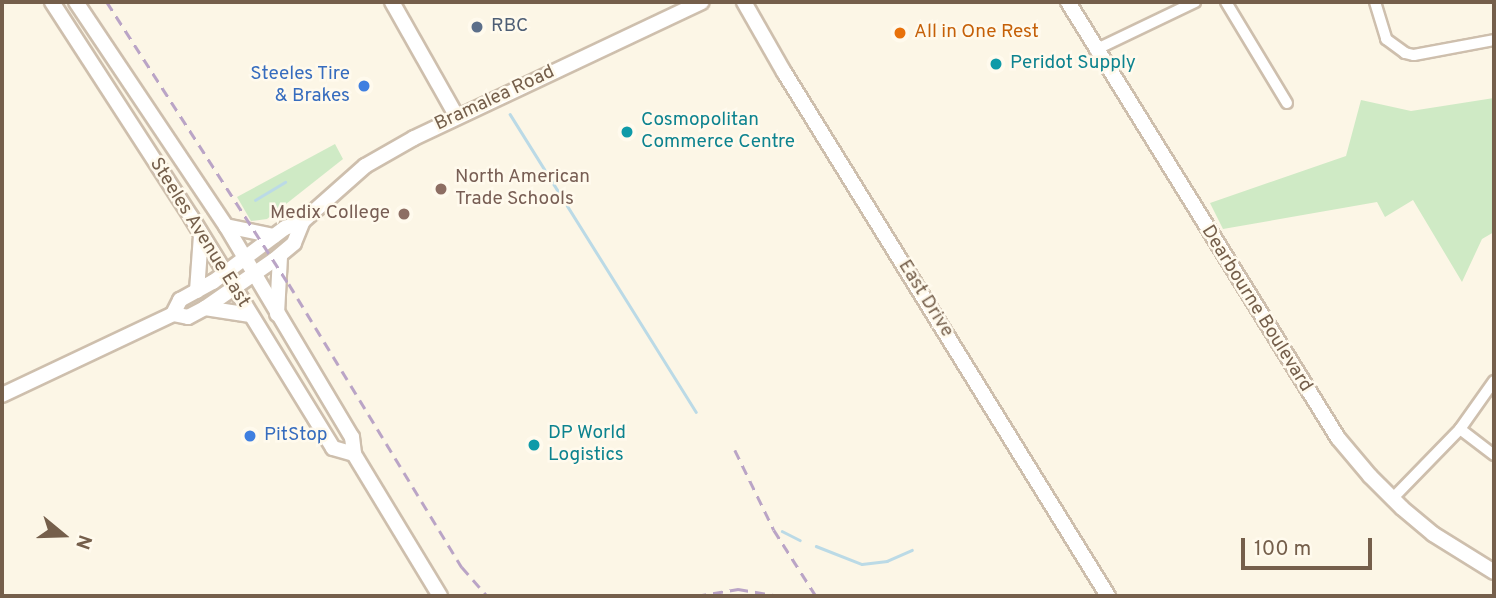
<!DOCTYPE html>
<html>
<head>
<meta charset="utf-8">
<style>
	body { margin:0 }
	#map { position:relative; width:1496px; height:598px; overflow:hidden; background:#fcf6e6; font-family:Overpass,sans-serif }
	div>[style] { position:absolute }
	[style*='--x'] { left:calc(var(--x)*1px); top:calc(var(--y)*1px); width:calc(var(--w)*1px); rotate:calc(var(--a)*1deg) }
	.green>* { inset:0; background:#cfeac5 }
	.stream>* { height:2.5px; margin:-1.25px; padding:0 1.25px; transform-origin:1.25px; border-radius:1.25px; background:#bbdae6 }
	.roads { filter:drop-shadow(2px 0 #cebfad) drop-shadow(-2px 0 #cebfad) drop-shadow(0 2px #cebfad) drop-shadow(0 -2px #cebfad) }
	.street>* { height:10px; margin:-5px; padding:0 5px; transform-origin:5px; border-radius:5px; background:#fff }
	.secondary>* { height:14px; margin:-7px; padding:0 7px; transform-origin:7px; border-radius:7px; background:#fff }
	.rail>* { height:2.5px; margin-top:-1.25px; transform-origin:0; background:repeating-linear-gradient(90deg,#baa4c6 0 10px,transparent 0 17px) }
	.dots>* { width:19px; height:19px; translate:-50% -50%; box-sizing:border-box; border:4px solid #fffaed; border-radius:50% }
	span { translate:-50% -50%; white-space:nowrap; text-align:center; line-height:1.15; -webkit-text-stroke:5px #fffaed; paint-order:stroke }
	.service-label { font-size:19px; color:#4e5e75 }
	.left { translate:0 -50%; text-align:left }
	.food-label { font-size:19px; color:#c56008 }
	.culture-label { font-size:19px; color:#0d838f }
	.shop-label { font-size:19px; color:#366cbe }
	.right { translate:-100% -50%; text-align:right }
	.street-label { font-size:19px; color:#755f4b }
	.education-label { font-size:19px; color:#785e54 }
	.frame { position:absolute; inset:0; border:4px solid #755f4b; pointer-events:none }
	.north { position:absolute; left:28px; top:500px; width:70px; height:70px; -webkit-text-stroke:5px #fffaed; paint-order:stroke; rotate:109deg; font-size:19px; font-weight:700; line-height:28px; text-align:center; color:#755f4b }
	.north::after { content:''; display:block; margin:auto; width:24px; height:32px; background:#755f4b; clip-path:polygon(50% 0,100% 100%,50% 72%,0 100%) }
	.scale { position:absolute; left:1241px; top:538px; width:131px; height:32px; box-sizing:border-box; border:4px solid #755f4b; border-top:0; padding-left:9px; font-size:21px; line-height:24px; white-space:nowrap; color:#755f4b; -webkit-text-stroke:5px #fffaed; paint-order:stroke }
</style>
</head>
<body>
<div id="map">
	<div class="green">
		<div style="clip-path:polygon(1494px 98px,1494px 232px,1482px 239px,1462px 282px,1413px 200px,1385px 217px,1377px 202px,1223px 229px,1210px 203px,1346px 156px,1361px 100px,1411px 111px)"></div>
		<div style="clip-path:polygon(335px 144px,343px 159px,267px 219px,251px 221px,237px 197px)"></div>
	</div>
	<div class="stream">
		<div style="--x:510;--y:114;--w:351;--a:58"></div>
		<div style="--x:255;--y:200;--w:35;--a:-31"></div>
		<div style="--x:782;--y:531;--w:20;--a:27"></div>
		<div style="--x:816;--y:546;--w:49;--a:21.4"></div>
		<div style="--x:862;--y:564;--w:25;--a:-7"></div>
		<div style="--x:887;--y:561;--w:27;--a:-24"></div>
	</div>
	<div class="roads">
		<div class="street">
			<div style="--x:1226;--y:2;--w:118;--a:58.9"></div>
			<div style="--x:1375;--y:2;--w:39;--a:73"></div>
			<div style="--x:1386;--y:39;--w:24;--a:36"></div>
			<div style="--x:1405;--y:53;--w:9;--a:13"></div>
			<div style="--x:1414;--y:55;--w:81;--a:-10.6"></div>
			<div style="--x:1095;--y:50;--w:111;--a:-25.6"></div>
			<div style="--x:1460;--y:429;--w:43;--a:37.4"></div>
			<div style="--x:1392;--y:499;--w:98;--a:-45.8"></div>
			<div style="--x:1460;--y:429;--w:59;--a:-54.7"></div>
		</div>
		<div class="secondary">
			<div style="--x:52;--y:2;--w:256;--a:57.1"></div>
			<div style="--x:191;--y:217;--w:271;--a:58.4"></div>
			<div style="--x:333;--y:448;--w:22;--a:16"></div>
			<div style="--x:76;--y:2;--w:270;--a:56.2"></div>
			<div style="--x:226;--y:226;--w:246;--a:59.2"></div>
			<div style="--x:352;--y:437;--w:17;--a:83"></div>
			<div style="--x:354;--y:454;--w:166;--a:58.8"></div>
			<div style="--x:392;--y:2;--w:132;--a:60.5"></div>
			<div style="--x:744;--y:2;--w:81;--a:60.3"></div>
			<div style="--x:784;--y:72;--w:616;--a:58.27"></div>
			<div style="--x:1068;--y:2;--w:513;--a:58.23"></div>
			<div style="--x:1338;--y:438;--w:50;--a:49.9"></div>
			<div style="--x:1370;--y:476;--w:45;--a:45"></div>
			<div style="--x:1402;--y:508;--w:40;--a:40"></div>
			<div style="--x:1433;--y:534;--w:72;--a:31.9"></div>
			<div style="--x:226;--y:226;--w:49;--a:11.8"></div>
			<div style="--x:197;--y:291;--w:56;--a:-85.9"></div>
			<div style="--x:205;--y:308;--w:46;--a:8.8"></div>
			<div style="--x:173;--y:314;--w:15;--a:11"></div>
			<div style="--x:188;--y:317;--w:19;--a:-28"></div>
			<div style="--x:205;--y:308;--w:84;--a:-34.8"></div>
			<div style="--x:274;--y:260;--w:26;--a:-40"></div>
			<div style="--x:294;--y:243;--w:24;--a:-68"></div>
			<div style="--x:277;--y:314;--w:58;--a:-87"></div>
			<div style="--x:2;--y:395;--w:189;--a:-25.3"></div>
			<div style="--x:173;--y:314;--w:16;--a:-63"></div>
			<div style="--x:180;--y:300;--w:38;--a:-29"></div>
			<div style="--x:213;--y:282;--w:90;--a:-36.9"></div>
			<div style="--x:285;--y:228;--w:19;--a:-21"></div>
			<div style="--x:303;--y:221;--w:83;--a:-41.6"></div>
			<div style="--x:365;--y:166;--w:56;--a:-29.7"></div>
			<div style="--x:414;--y:138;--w:318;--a:-25.3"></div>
		</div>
	</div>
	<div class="rail">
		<div style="--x:107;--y:2;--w:336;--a:57.2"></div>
		<div style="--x:289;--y:284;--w:332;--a:58.6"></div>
		<div style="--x:462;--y:567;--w:38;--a:49"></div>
		<div style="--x:735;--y:450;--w:89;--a:64"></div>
		<div style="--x:774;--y:530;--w:78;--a:57.5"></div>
		<div style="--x:696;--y:596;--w:43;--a:-9.5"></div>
		<div style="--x:738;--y:589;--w:42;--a:9.7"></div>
	</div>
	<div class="dots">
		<div style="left:477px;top:27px;background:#5c6f8a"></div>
		<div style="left:900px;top:33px;background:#e8710a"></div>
		<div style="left:996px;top:64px;background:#0f9aa8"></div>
		<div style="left:364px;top:86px;background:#3f7fe0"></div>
		<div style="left:627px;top:132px;background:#0f9aa8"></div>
		<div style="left:441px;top:189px;background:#8d6e63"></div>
		<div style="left:404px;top:214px;background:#8d6e63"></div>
		<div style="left:250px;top:436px;background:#3f7fe0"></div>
		<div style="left:534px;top:445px;background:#0f9aa8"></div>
	</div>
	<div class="service-label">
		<span class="left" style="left:491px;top:27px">RBC</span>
	</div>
	<div class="food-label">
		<span class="left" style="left:914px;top:33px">All in One Rest</span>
	</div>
	<div class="culture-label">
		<span class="left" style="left:1010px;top:64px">Peridot Supply</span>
		<span class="left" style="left:641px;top:132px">Cosmopolitan<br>Commerce Centre</span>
		<span class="left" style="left:548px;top:445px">DP World<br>Logistics</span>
	</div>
	<div class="shop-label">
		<span class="right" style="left:350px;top:86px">Steeles Tire<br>&amp; Brakes</span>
		<span class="left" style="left:264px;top:436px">PitStop</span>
	</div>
	<div class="street-label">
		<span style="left:495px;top:99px;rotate:-25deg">Bramalea Road</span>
		<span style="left:199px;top:233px;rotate:58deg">Steeles Avenue East</span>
		<span style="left:925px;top:299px;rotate:58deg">East Drive</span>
		<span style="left:1256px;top:309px;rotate:58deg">Dearbourne Boulevard</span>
	</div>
	<div class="education-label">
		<span class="left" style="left:455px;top:189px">North American<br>Trade Schools</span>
		<span class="right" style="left:390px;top:214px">Medix College</span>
	</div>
	<div class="frame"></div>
	<div class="north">N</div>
	<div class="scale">100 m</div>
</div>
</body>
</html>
